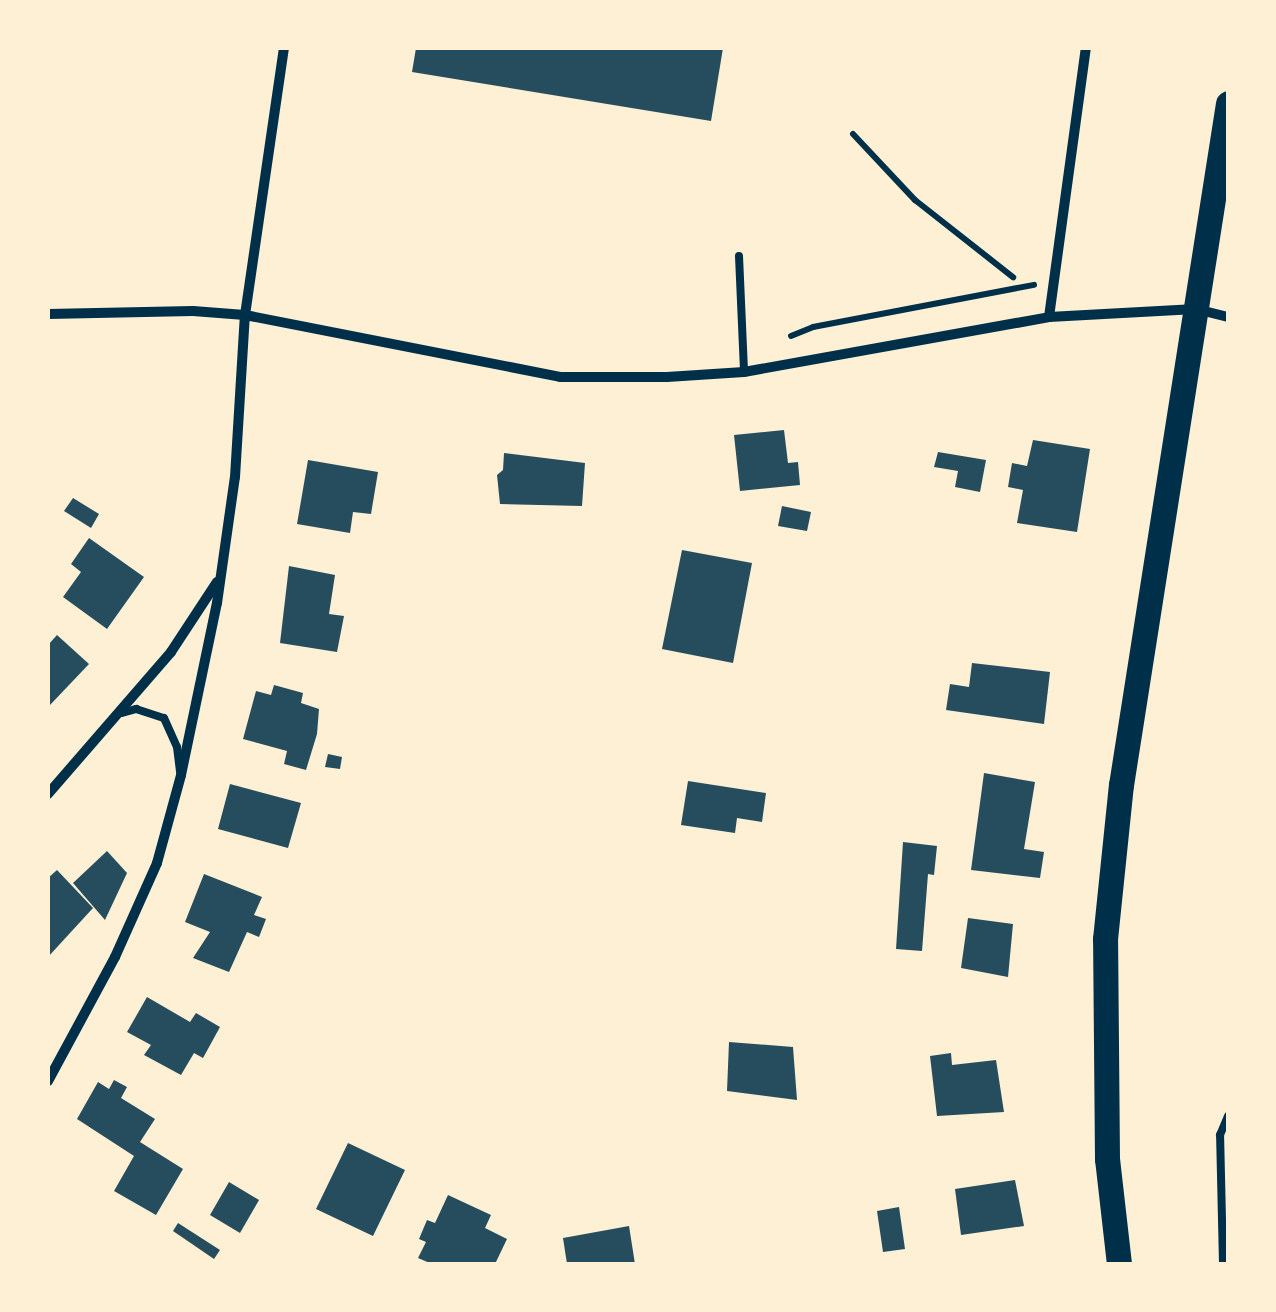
<!DOCTYPE html>
<html>
<head>
<meta charset="utf-8">
<style>
	body { margin:0 }
	#map { position:relative; width:1276px; height:1312px; overflow:hidden; background:#fdf0d5; font-family:"Golos Text",sans-serif }
	div>[style] { position:absolute }
	[style*='--x'] { left:calc(var(--x)*1px); top:calc(var(--y)*1px); width:calc(var(--w)*1px); rotate:calc(var(--a)*1deg) }
	.building>* { inset:0; background:#264d5e }
	.path>* { height:6px; margin:-3px; padding:0 3px; transform-origin:3px; border-radius:3px; background:#003049 }
	.service>* { height:8px; margin:-4px; padding:0 4px; transform-origin:4px; border-radius:4px; background:#003049 }
	.minor>* { height:10px; margin:-5px; padding:0 5px; transform-origin:5px; border-radius:5px; background:#003049 }
	.primary>* { height:25px; margin:-12.5px; padding:0 12.5px; transform-origin:12.5px; border-radius:12.5px; background:#003049 }
	span { translate:-50% -50%; white-space:nowrap; text-align:center; line-height:1.15; -webkit-text-stroke:9px #fdf0d5; paint-order:stroke }
	.frame { position:absolute; inset:0; border:50px solid #fdf0d5; pointer-events:none }
</style>
</head>
<body>
<div id="map">
	<div class="building">
		<div style="clip-path:polygon(416px 48px,723px 48px,711px 121px,412px 72px)"></div>
		<div style="clip-path:polygon(784px 430px,788px 463px,798px 462px,800px 485px,740px 491px,734px 435px)"></div>
		<div style="clip-path:polygon(1033px 440px,1090px 449px,1077px 532px,1017px 523px,1023px 490px,1008px 487px,1012px 463px,1027px 466px)"></div>
		<div style="clip-path:polygon(938px 452px,986px 460px,980px 492px,955px 487px,958px 471px,934px 467px)"></div>
		<div style="clip-path:polygon(504px 453px,585px 463px,582px 506px,500px 504px,497px 475px,503px 470px)"></div>
		<div style="clip-path:polygon(308px 460px,378px 472px,371px 514px,353px 512px,350px 533px,297px 524px)"></div>
		<div style="clip-path:polygon(73px 498px,99px 514px,91px 528px,64px 511px)"></div>
		<div style="clip-path:polygon(782px 506px,811px 512px,807px 531px,778px 526px)"></div>
		<div style="clip-path:polygon(89px 538px,144px 577px,107px 629px,63px 597px,81px 572px,71px 564px)"></div>
		<div style="clip-path:polygon(682px 550px,752px 563px,733px 663px,662px 649px)"></div>
		<div style="clip-path:polygon(289px 566px,335px 575px,329px 614px,344px 616px,337px 652px,280px 643px)"></div>
		<div style="clip-path:polygon(57px 635px,89px 664px,50px 705px,48px 645px)"></div>
		<div style="clip-path:polygon(972px 663px,1050px 672px,1044px 724px,946px 710px,950px 684px,969px 687px)"></div>
		<div style="clip-path:polygon(274px 685px,303px 693px,301px 703px,319px 709px,317px 734px,306px 770px,284px 764px,287px 751px,243px 739px,256px 691px,271px 695px)"></div>
		<div style="clip-path:polygon(328px 754px,342px 757px,340px 769px,325px 767px)"></div>
		<div style="clip-path:polygon(984px 773px,1035px 782px,1024px 849px,1044px 852px,1040px 878px,971px 870px)"></div>
		<div style="clip-path:polygon(688px 781px,766px 793px,762px 822px,737px 818px,735px 833px,681px 825px)"></div>
		<div style="clip-path:polygon(230px 784px,301px 803px,288px 848px,218px 829px)"></div>
		<div style="clip-path:polygon(903px 842px,937px 846px,934px 875px,928px 874px,922px 951px,896px 949px)"></div>
		<div style="clip-path:polygon(107px 851px,127px 873px,105px 920px,73px 883px)"></div>
		<div style="clip-path:polygon(57px 870px,93px 908px,48px 957px,48px 878px)"></div>
		<div style="clip-path:polygon(204px 874px,262px 897px,254px 915px,266px 919px,259px 937px,247px 932px,229px 972px,193px 958px,210px 932px,185px 922px)"></div>
		<div style="clip-path:polygon(968px 918px,1013px 924px,1008px 977px,961px 968px)"></div>
		<div style="clip-path:polygon(147px 997px,190px 1022px,196px 1013px,220px 1027px,203px 1058px,194px 1053px,181px 1075px,144px 1055px,151px 1045px,127px 1032px)"></div>
		<div style="clip-path:polygon(729px 1042px,793px 1047px,797px 1100px,727px 1091px)"></div>
		<div style="clip-path:polygon(951px 1053px,952px 1065px,996px 1060px,1004px 1112px,937px 1116px,930px 1056px)"></div>
		<div style="clip-path:polygon(114px 1080px,127px 1087px,121px 1098px,155px 1119px,140px 1142px,183px 1169px,156px 1215px,114px 1191px,134px 1156px,77px 1119px,98px 1082px,109px 1089px)"></div>
		<div style="clip-path:polygon(348px 1143px,405px 1170px,373px 1236px,316px 1209px)"></div>
		<div style="clip-path:polygon(1015px 1180px,1024px 1226px,961px 1235px,955px 1189px)"></div>
		<div style="clip-path:polygon(229px 1182px,259px 1200px,240px 1233px,210px 1215px)"></div>
		<div style="clip-path:polygon(448px 1195px,491px 1215px,485px 1228px,507px 1239px,495px 1264px,432px 1264px,418px 1258px,426px 1242px,419px 1239px,427px 1220px,435px 1223px)"></div>
		<div style="clip-path:polygon(899px 1207px,905px 1249px,883px 1252px,877px 1211px)"></div>
		<div style="clip-path:polygon(178px 1223px,220px 1250px,214px 1259px,173px 1231px)"></div>
		<div style="clip-path:polygon(629px 1226px,635px 1264px,567px 1264px,563px 1238px)"></div>
	</div>
	<div class="path">
		<div style="--x:853;--y:134;--w:91;--a:46.8"></div>
		<div style="--x:915;--y:200;--w:125;--a:38.2"></div>
		<div style="--x:791;--y:336;--w:24;--a:-22"></div>
		<div style="--x:813;--y:327;--w:225;--a:-10.8"></div>
	</div>
	<div class="service">
		<div style="--x:739;--y:256;--w:116;--a:87.5"></div>
		<div style="--x:122;--y:713;--w:15;--a:-16"></div>
		<div style="--x:136;--y:709;--w:29;--a:18"></div>
		<div style="--x:164;--y:718;--w:32;--a:66"></div>
		<div style="--x:177;--y:747;--w:24;--a:83"></div>
		<div style="--x:1223;--y:1264;--w:129;--a:-91.3"></div>
		<div style="--x:1220;--y:1135;--w:21;--a:-67"></div>
	</div>
	<div class="minor">
		<div style="--x:48;--y:314;--w:145;--a:-1.2"></div>
		<div style="--x:193;--y:311;--w:52;--a:4.4"></div>
		<div style="--x:245;--y:315;--w:270;--a:-81.7"></div>
		<div style="--x:1049;--y:317;--w:272;--a:-82.2"></div>
		<div style="--x:48;--y:794;--w:188;--a:-49.1"></div>
		<div style="--x:171;--y:652;--w:84;--a:-56.7"></div>
		<div style="--x:48;--y:1081;--w:141;--a:-61.6"></div>
		<div style="--x:115;--y:957;--w:103;--a:-65.9"></div>
		<div style="--x:157;--y:863;--w:91;--a:-74.7"></div>
		<div style="--x:181;--y:775;--w:176;--a:-78.2"></div>
		<div style="--x:217;--y:603;--w:127;--a:-81.9"></div>
		<div style="--x:235;--y:477;--w:162;--a:-86.5"></div>
		<div style="--x:245;--y:315;--w:321;--a:11.1"></div>
		<div style="--x:560;--y:377;--w:107;--a:0"></div>
		<div style="--x:667;--y:377;--w:77;--a:-3.7"></div>
		<div style="--x:744;--y:372;--w:310;--a:-10.2"></div>
		<div style="--x:1049;--y:317;--w:147;--a:-3.1"></div>
		<div style="--x:1196;--y:309;--w:33;--a:14"></div>
	</div>
	<div class="primary">
		<div style="--x:1119;--y:1264;--w:106;--a:-96.5"></div>
		<div style="--x:1107;--y:1159;--w:220;--a:-90.5"></div>
		<div style="--x:1105;--y:939;--w:155;--a:-84.1"></div>
		<div style="--x:1121;--y:785;--w:690;--a:-81.08"></div>
	</div>
	<div class="frame"></div>
</div>
</body>
</html>
